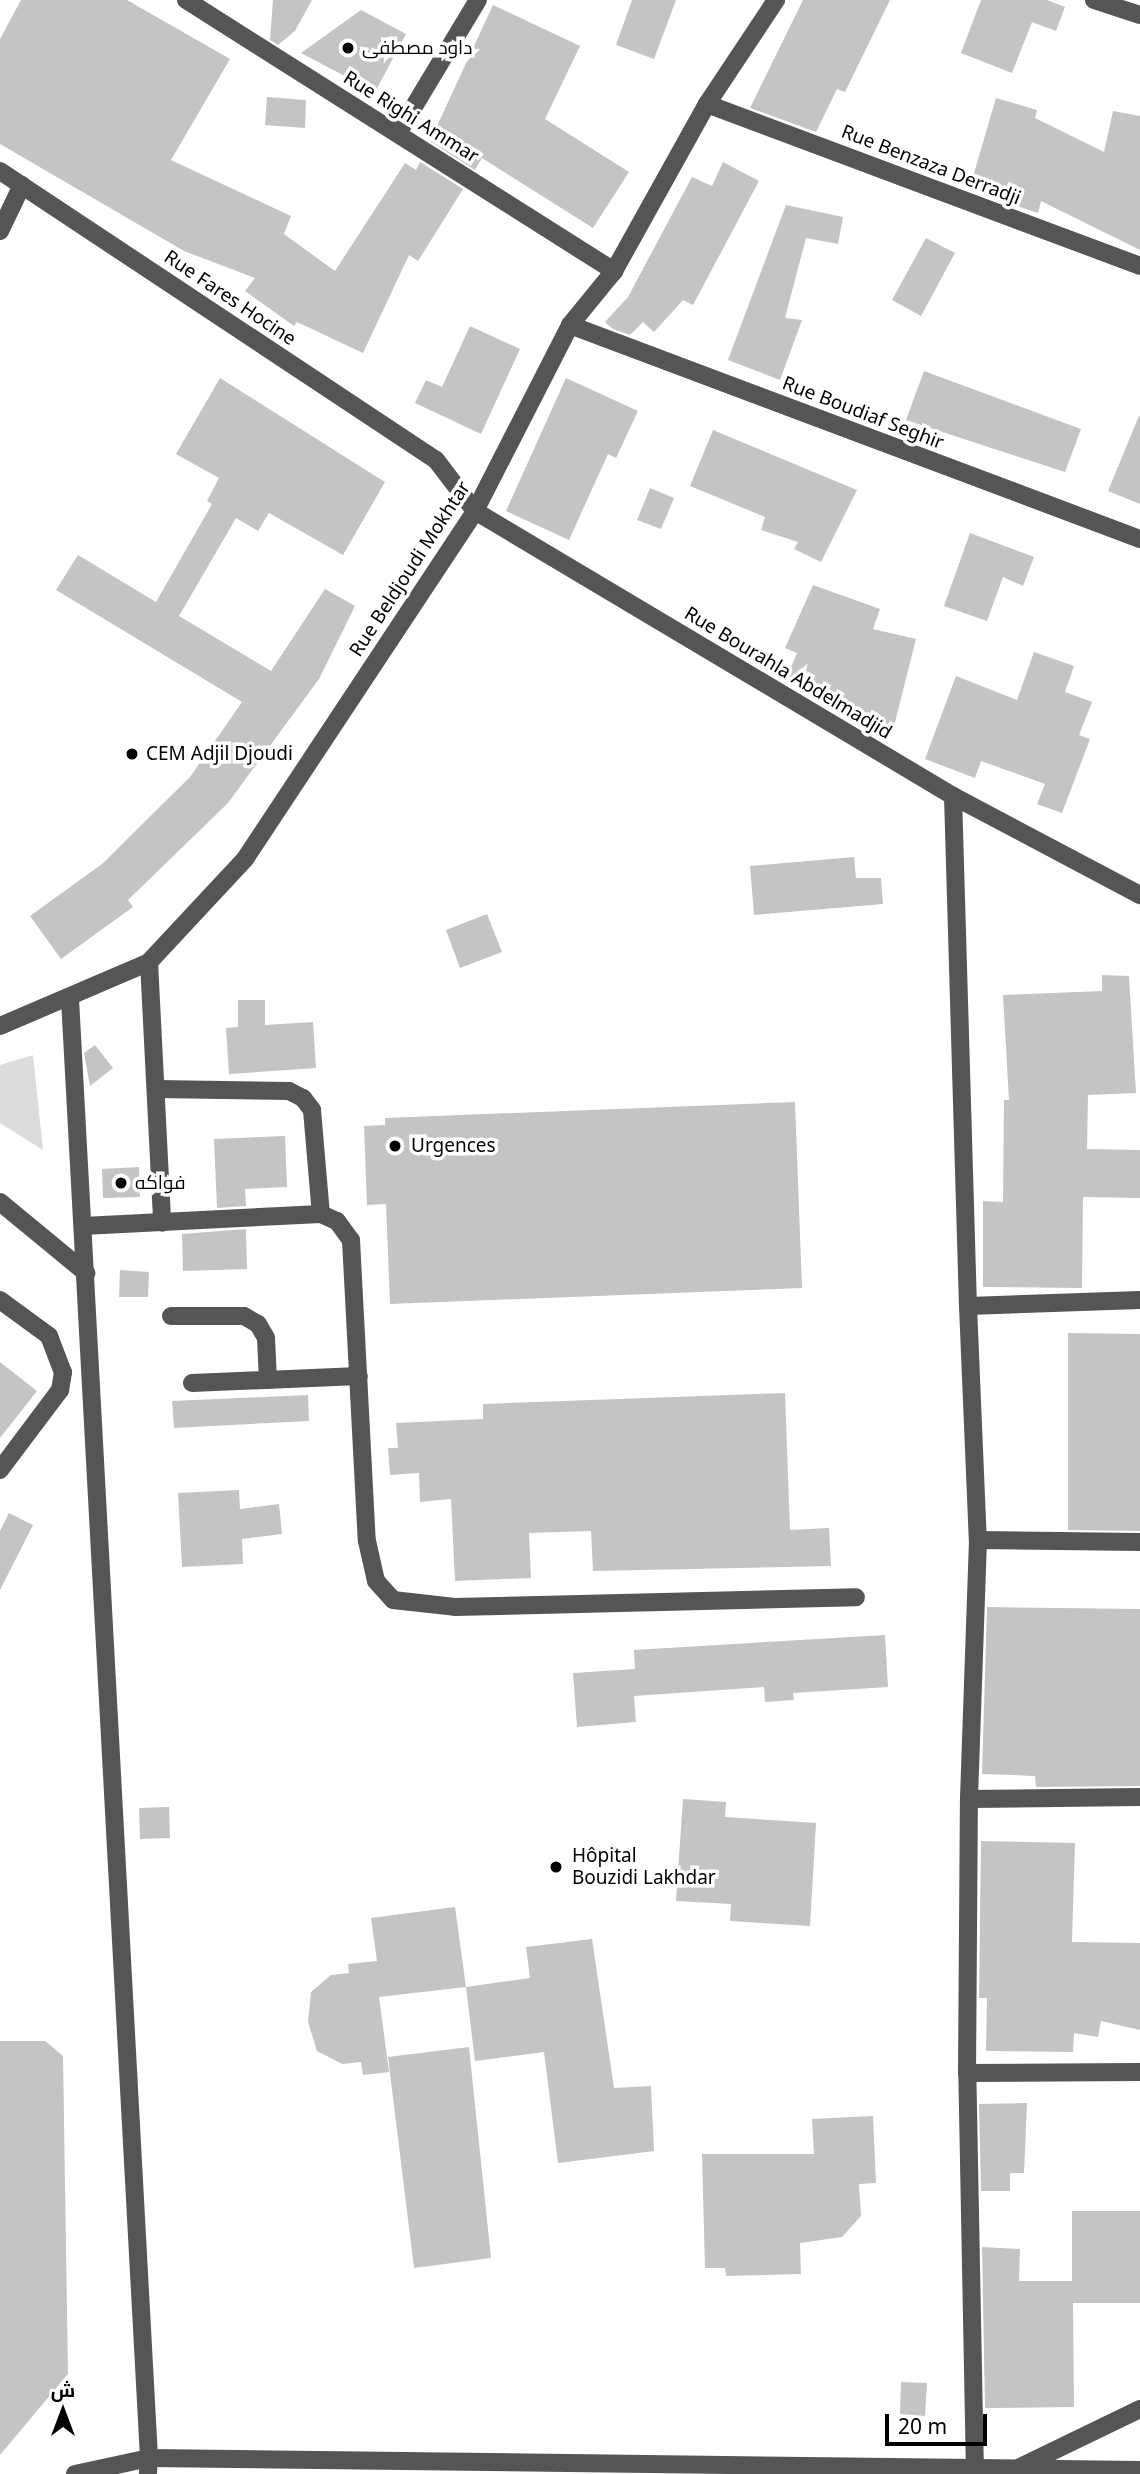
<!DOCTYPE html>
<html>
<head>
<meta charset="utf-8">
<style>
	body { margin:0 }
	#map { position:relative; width:1140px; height:2474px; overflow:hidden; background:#fff; font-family:"Noto Sans",Cairo,sans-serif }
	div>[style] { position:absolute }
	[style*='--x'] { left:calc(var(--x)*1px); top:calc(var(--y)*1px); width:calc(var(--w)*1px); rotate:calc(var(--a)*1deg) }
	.green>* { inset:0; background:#dcdcdc }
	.building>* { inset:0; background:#c4c4c4 }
	.minor>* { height:18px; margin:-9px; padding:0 9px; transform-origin:9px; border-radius:9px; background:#555 }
	.dots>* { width:19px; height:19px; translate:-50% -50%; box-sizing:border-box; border:4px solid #fff; border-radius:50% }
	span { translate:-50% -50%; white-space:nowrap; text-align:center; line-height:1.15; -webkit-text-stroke:7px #fff; paint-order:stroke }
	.poi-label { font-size:19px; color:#000 }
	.left { translate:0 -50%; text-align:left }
	.street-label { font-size:19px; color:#000 }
	.north { position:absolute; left:28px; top:2376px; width:70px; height:70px; -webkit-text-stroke:5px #fff; paint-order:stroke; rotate:0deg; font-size:19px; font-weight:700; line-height:28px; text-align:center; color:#000 }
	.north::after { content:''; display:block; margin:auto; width:24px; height:32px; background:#000; clip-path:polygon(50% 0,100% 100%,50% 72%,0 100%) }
	.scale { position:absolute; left:885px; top:2414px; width:102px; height:32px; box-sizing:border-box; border:4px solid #000; border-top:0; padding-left:9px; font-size:21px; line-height:24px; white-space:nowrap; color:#000; -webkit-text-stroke:5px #fff; paint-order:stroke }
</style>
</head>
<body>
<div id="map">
	<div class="green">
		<div style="clip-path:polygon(33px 1055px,43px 1150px,0 1123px,0 1065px)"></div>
	</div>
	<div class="building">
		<div style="clip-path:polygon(21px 0,127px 0,230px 59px,171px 160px,291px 216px,284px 234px,335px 271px,405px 163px,416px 170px,420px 162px,463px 189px,418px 261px,409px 255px,363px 353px,297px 322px,294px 326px,245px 291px,255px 278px,184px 251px,0 144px,0 39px)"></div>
		<div style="clip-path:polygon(273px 0,312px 0,295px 31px,278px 45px,270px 40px)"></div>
		<div style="clip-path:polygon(632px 0,676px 0,654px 59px,616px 45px)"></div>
		<div style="clip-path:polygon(803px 0,890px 0,845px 92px,837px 89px,816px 132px,750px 108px)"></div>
		<div style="clip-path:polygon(981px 0,1047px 0,1065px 7px,1056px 31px,1032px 22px,1012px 73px,961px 53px)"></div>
		<div style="clip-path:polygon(493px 5px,580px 46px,545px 119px,629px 172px,593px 228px,482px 158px,475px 170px,430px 141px)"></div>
		<div style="clip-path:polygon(361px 10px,406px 34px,375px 92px,301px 53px)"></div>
		<div style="clip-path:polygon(267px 97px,306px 100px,305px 128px,265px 125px)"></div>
		<div style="clip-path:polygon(996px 98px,1037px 110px,1035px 118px,1104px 152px,1113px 111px,1140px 116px,1140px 250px,1041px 201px,1038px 213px,969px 190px)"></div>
		<div style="clip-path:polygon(723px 162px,759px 181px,693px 305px,683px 300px,654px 332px,643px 322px,630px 335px,613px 329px,605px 322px,628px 297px,692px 177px,712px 186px)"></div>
		<div style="clip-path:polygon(786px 205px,843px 217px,838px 244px,806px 238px,785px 318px,802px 320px,780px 380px,728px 360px)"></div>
		<div style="clip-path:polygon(926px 238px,955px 253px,921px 316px,892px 300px)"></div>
		<div style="clip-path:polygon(470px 326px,520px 349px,481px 434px,415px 403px,426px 380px,442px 387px)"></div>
		<div style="clip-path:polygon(924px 371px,1081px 429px,1065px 472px,906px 420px)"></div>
		<div style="clip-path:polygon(220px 378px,385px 482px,343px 555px,269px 513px,258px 531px,236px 518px,179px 616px,271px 671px,325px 589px,355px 606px,319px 679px,228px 803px,128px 900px,133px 907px,61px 959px,30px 916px,102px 864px,190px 777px,242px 702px,56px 590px,78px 555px,156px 602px,212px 504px,207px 501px,219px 478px,176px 454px)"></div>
		<div style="clip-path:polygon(566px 378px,638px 411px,616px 458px,608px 454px,569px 540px,506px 511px)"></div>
		<div style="clip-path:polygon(1139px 416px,1140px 416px,1140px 504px,1108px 491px)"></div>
		<div style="clip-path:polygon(713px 430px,857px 490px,821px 562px,794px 549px,798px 542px,761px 530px,765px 517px,690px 486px)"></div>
		<div style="clip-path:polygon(650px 488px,674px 498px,661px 529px,637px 520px)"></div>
		<div style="clip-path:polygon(970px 533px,1034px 557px,1023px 586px,1003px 577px,987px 621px,944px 606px)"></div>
		<div style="clip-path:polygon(813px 585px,880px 609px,873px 629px,916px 639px,892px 734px,861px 726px,864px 714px,786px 679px,797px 653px,785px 648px)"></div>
		<div style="clip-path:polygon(1034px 652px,1074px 666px,1065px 692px,1092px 702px,1079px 735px,1090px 739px,1062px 813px,1037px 804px,1045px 784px,981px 761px,975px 778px,925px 759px,956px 676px,1017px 700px)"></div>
		<div style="clip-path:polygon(854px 857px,856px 878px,881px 878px,883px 904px,754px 915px,750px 866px)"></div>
		<div style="clip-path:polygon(487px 914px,502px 952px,460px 968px,446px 930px)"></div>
		<div style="clip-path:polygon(1102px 975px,1129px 976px,1136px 1093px,1088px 1095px,1087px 1149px,1140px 1150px,1140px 1198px,1083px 1197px,1082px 1288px,983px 1287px,983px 1201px,1003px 1202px,1004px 1100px,1009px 1100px,1003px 995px,1102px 991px)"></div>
		<div style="clip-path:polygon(238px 1000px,265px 1000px,265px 1025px,313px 1022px,316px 1068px,229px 1074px,226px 1028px,238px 1027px)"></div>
		<div style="clip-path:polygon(95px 1045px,113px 1068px,90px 1086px,84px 1053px)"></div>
		<div style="clip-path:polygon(795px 1102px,802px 1288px,390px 1304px,386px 1204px,367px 1205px,364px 1126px,385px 1125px,385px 1118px)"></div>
		<div style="clip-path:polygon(285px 1136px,287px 1187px,245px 1189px,246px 1206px,217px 1208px,214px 1139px)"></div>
		<div style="clip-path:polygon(139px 1167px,140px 1197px,103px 1198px,102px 1169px)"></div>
		<div style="clip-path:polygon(246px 1229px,247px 1269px,183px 1271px,182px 1234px)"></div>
		<div style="clip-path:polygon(120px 1270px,149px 1272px,148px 1297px,119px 1297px)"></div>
		<div style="clip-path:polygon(1068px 1333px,1140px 1334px,1140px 1531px,1068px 1530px)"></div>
		<div style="clip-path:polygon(0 1362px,37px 1391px,0 1438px)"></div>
		<div style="clip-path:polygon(785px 1393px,790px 1530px,829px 1528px,831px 1566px,593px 1571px,591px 1531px,529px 1533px,531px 1578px,455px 1581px,451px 1499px,420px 1502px,419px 1473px,390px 1475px,388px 1448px,398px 1448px,396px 1423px,483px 1419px,483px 1404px)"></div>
		<div style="clip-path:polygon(308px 1395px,309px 1421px,174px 1428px,172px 1401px)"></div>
		<div style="clip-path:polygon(239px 1490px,240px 1509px,279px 1504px,282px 1534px,242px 1539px,243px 1564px,182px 1567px,178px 1493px)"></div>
		<div style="clip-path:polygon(9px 1513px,33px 1525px,0 1590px,0 1531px)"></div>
		<div style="clip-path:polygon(987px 1607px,1140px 1609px,1140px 1786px,1036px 1787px,1035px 1776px,982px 1774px)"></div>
		<div style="clip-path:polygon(885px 1635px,888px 1687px,793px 1693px,794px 1700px,765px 1702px,764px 1687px,634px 1696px,636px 1722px,577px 1727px,573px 1673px,635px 1669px,634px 1650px)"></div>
		<div style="clip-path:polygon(683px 1799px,726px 1802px,725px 1817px,816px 1823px,810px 1926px,730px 1921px,731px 1904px,676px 1901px)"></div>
		<div style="clip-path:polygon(169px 1807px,170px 1838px,140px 1839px,139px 1808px)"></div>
		<div style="clip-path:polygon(981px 1841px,1075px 1843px,1072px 1942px,1140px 1943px,1140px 2030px,1101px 2021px,1098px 2037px,1074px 2033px,1073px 2052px,986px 2051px,987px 1998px,979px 1998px)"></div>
		<div style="clip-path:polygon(455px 1907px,466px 1987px,379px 1997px,389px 2072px,363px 2075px,361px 2062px,342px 2064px,317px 2051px,308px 2022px,311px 1992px,331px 1975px,349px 1973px,348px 1964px,377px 1961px,371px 1918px)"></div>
		<div style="clip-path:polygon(592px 1939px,614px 2088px,651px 2086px,654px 2151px,558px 2163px,544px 2052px,475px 2061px,466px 1987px,530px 1978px,526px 1947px)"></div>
		<div style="clip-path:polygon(0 2041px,45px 2041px,63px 2056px,68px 2374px,0 2455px)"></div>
		<div style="clip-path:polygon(469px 2047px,491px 2258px,414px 2268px,388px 2057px)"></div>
		<div style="clip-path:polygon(1027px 2103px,1024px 2173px,1010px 2173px,1010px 2191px,981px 2191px,979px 2104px)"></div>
		<div style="clip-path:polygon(873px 2116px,876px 2183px,859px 2184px,861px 2216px,842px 2237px,800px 2243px,801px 2274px,726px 2276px,725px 2268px,705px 2268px,702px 2154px,814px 2154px,812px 2119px)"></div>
		<div style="clip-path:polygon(1072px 2211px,1140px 2211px,1140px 2303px,1073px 2303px,1074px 2407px,985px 2408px,982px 2247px,1020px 2249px,1019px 2281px,1072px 2281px)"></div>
		<div style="clip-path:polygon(901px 2382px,927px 2383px,925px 2416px,900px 2414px)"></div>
	</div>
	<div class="minor">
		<div style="--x:186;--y:0;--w:507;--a:32.34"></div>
		<div style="--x:1094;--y:0;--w:48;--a:18.1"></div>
		<div style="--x:707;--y:104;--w:462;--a:20.5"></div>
		<div style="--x:398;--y:133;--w:155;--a:-59"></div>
		<div style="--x:0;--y:171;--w:523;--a:33.54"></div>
		<div style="--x:436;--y:460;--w:64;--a:52.6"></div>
		<div style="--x:475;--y:511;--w:557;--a:30.8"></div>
		<div style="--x:953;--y:796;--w:212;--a:27.9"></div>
		<div style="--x:0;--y:231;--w:51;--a:-64.4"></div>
		<div style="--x:570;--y:325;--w:609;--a:20.58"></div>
		<div style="--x:953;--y:796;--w:510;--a:88.32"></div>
		<div style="--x:149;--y:962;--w:261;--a:87.1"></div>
		<div style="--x:70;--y:999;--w:1461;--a:86.9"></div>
		<div style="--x:149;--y:2458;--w:991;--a:0.69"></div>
		<div style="--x:0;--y:1026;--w:162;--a:-23.2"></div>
		<div style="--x:149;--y:962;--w:141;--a:-47"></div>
		<div style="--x:245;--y:859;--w:417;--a:-56.5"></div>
		<div style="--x:475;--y:511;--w:209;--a:-62.9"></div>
		<div style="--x:570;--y:325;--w:70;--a:-50.8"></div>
		<div style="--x:614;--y:271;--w:191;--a:-60.9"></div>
		<div style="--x:707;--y:104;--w:125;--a:-56.4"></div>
		<div style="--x:156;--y:1089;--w:133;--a:0.9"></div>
		<div style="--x:289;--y:1091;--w:16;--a:27"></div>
		<div style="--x:303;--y:1098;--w:15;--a:53"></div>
		<div style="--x:312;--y:1110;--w:104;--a:85.1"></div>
		<div style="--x:0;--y:1202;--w:112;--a:39.5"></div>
		<div style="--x:83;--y:1226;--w:238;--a:-2.9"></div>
		<div style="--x:321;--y:1214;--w:17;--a:24"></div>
		<div style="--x:337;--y:1221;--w:24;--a:54"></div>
		<div style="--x:351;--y:1240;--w:301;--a:87"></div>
		<div style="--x:367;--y:1541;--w:41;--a:77.3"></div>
		<div style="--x:376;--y:1581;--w:25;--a:48"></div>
		<div style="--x:393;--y:1600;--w:62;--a:6.4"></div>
		<div style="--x:455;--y:1607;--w:401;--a:-1.4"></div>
		<div style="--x:0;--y:1300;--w:61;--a:36.3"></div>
		<div style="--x:49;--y:1336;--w:39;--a:69"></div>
		<div style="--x:63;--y:1372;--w:18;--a:99"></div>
		<div style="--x:60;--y:1390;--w:100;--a:126.9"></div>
		<div style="--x:1140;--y:1300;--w:172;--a:178"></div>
		<div style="--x:968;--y:1306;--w:234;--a:87.6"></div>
		<div style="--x:978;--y:1540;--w:162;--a:0.7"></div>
		<div style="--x:171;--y:1316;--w:73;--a:0"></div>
		<div style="--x:244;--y:1316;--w:16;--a:30"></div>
		<div style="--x:258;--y:1324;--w:16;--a:60"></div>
		<div style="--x:266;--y:1338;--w:42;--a:87.3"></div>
		<div style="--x:192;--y:1383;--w:167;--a:-2.4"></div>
		<div style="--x:978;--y:1540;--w:259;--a:92"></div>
		<div style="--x:969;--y:1799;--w:171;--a:-0.7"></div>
		<div style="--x:967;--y:2073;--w:274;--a:-89.6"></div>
		<div style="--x:1020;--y:2467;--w:133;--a:-25.8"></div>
		<div style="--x:75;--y:2474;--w:76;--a:-12.2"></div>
		<div style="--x:149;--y:2458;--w:16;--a:94"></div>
		<div style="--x:975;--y:2474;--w:401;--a:-91.1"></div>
		<div style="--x:967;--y:2073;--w:173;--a:-0.3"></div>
	</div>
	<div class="dots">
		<div style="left:348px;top:48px;background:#000"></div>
		<div style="left:132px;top:754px;background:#000"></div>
		<div style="left:395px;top:1146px;background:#000"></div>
		<div style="left:121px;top:1183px;background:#000"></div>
		<div style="left:556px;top:1867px;background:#000"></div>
	</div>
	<div class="poi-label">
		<span class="left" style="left:362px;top:48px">داود مصطفى</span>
		<span class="left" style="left:146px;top:754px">CEM Adjil Djoudi</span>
		<span class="left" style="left:411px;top:1146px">Urgences</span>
		<span class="left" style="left:135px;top:1183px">فواكه</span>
		<span class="left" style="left:572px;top:1867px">Hôpital<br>Bouzidi Lakhdar</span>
	</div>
	<div class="street-label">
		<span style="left:411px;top:117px;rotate:32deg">Rue Righi Ammar</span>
		<span style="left:931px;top:165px;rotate:21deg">Rue Benzaza Derradji</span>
		<span style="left:230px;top:298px;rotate:34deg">Rue Fares Hocine</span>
		<span style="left:863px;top:413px;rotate:21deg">Rue Boudiaf Seghir</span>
		<span style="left:410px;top:569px;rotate:-57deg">Rue Beldjoudi Mokhtar</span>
		<span style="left:788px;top:673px;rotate:31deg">Rue Bourahla Abdelmadjid</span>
	</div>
	<div class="north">ش</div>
	<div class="scale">20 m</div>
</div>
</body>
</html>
